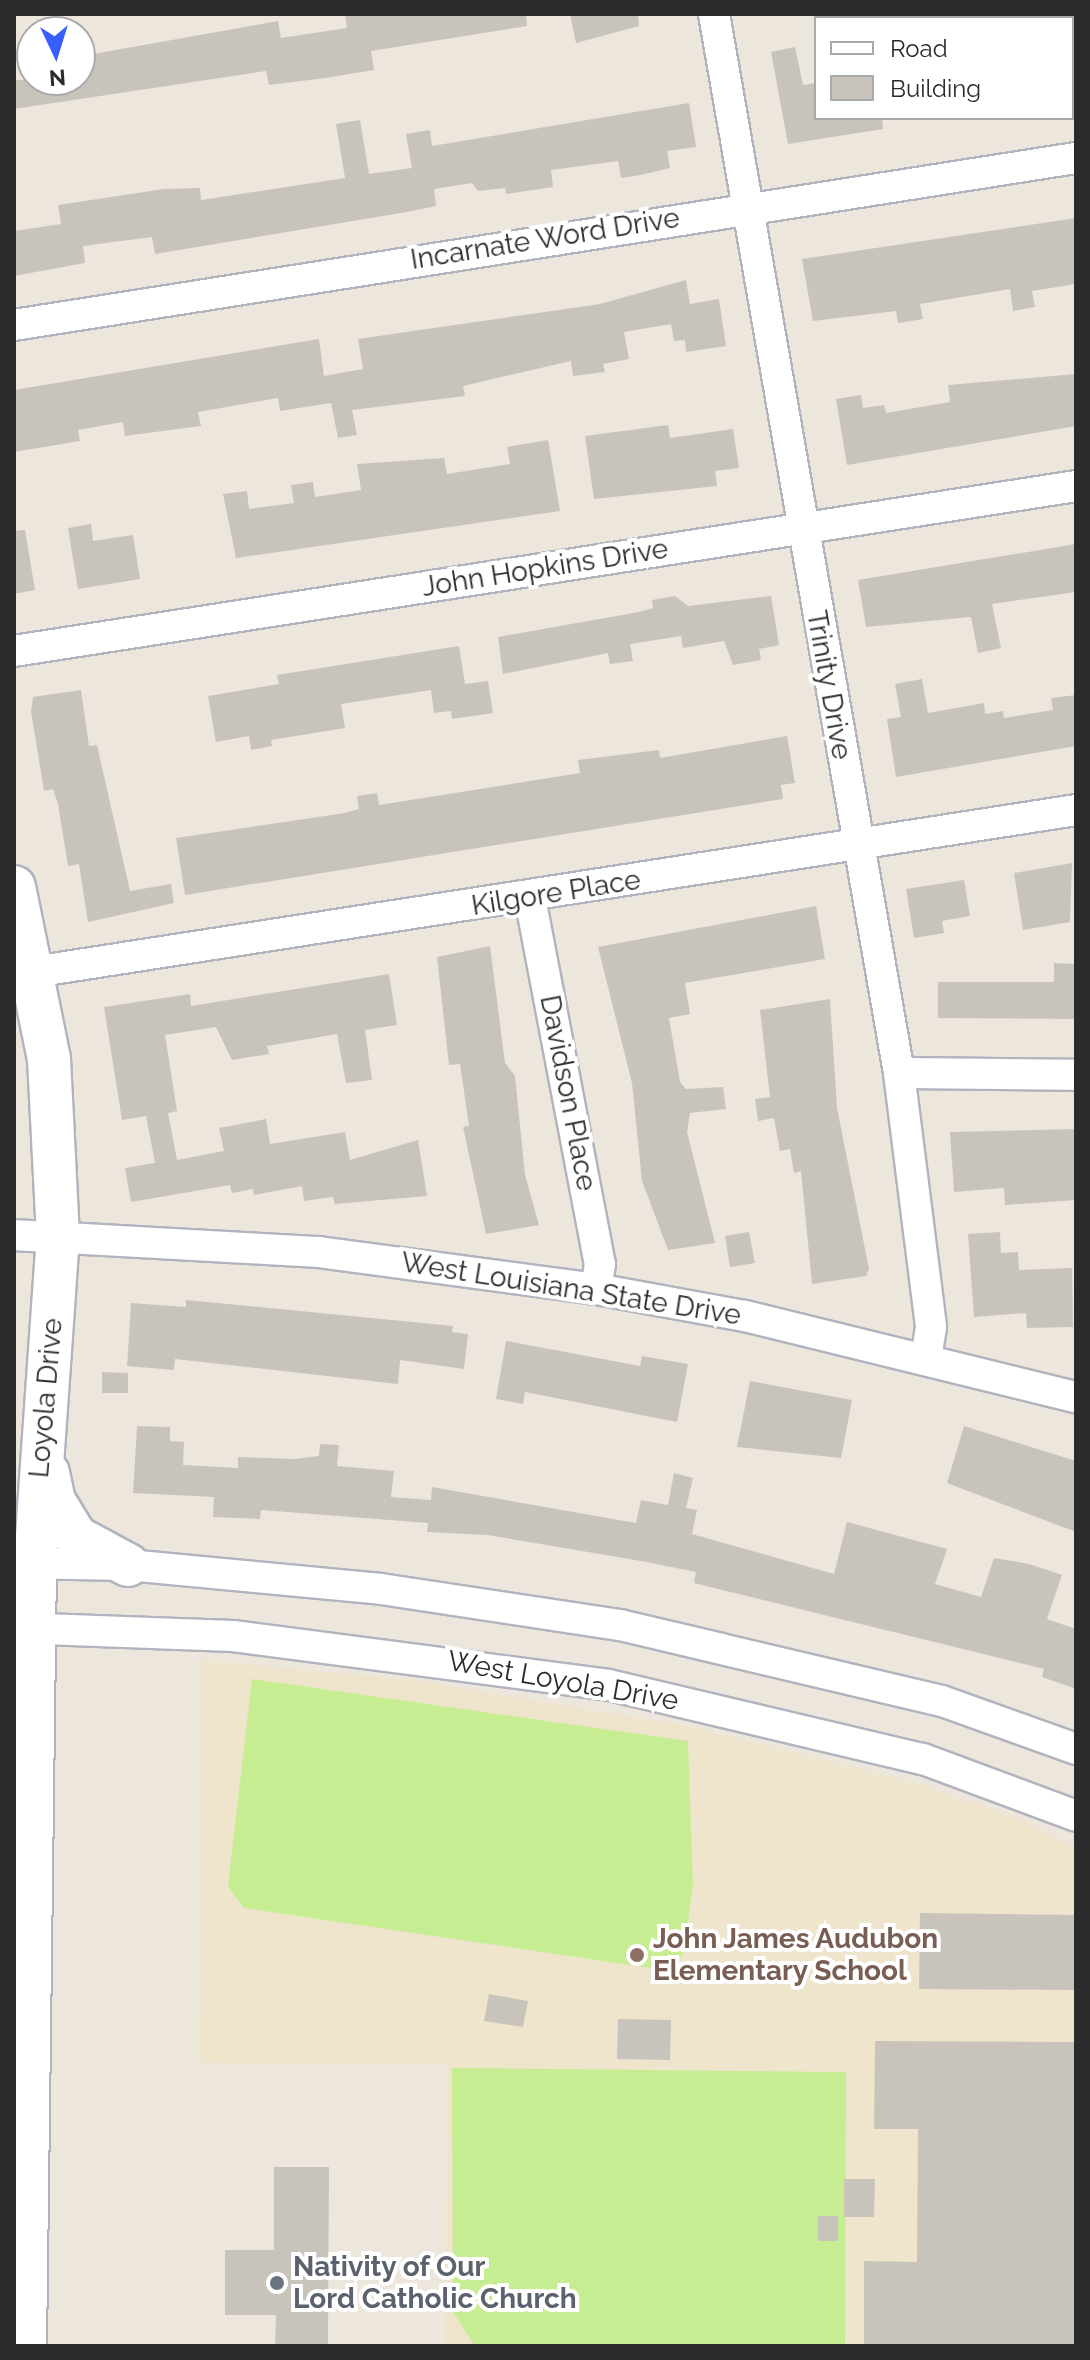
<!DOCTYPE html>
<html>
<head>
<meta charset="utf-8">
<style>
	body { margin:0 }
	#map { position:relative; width:1090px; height:2360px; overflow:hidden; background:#ede6dd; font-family:Raleway,sans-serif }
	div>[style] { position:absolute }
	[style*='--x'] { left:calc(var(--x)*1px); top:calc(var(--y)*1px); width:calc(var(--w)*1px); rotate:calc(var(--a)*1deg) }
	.education>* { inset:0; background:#efe4cc }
	.pitch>* { inset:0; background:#c7ed93 }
	.building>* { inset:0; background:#c9c4bb }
	.roads { filter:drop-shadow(2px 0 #b1b4bf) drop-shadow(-2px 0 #b1b4bf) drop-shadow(0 2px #b1b4bf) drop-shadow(0 -2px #b1b4bf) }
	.street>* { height:30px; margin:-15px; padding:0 15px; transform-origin:15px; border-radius:15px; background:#fff }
	.secondary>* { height:42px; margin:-21px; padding:0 21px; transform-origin:21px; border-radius:21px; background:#fff }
	.dots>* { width:22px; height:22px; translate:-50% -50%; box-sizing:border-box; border:4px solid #fff; border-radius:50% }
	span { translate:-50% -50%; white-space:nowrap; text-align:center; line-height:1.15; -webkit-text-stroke:8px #fff; paint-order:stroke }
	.street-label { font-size:28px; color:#2b2b2b }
	.education-label { font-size:28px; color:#785e54; font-weight:700 }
	.left { translate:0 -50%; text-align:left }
	.worship-label { font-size:28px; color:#5b616d; font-weight:700 }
	.frame { position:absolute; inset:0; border:16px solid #2b2b2b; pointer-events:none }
	.legend { position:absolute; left:814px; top:16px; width:260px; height:104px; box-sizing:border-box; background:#fff; border:2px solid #aaa; margin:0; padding:10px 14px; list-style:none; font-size:24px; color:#2b2b2b }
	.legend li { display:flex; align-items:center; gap:16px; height:40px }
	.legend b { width:40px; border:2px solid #aaa }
	.north { position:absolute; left:16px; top:16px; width:80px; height:80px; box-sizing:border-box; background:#fff; border:2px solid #aaa; border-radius:50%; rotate:176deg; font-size:22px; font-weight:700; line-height:32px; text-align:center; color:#2b2b2b }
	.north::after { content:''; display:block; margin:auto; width:28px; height:36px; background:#385eff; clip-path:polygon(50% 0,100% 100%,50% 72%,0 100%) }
</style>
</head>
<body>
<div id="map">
	<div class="education">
		<div style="clip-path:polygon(201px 1660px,419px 1681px,686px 1726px,918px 1784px,1019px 1818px,1076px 1847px,1076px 2346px,445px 2346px,447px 2064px,198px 2063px)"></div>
	</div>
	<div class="pitch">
		<div style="clip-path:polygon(252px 1679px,688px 1741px,693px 1886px,683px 1955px,665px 1970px,244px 1908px,228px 1886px)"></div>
		<div style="clip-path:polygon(452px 2068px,846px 2072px,845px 2346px,475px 2346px,453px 2312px)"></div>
	</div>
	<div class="building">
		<div style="clip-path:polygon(345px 14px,526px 14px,527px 26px,371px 51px,374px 70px,325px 78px,269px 85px,266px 71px,14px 109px,14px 80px,86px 80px,82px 56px,278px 21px,281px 38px,347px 28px)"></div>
		<div style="clip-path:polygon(570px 14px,638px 14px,639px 26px,576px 43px)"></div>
		<div style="clip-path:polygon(795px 47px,803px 85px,816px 83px,816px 118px,882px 118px,883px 129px,788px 144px,771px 52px)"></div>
		<div style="clip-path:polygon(689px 103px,696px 147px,667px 151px,670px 168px,641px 175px,621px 178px,618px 161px,551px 170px,553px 187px,506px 194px,505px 188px,478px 191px,472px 183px,434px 189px,436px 206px,407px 212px,155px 254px,152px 237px,83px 246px,85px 263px,14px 276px,14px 231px,61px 224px,58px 205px,164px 189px,200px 188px,201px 200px,345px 178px,336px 124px,360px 120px,369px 174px,412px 168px,406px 134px,430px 130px,432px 146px)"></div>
		<div style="clip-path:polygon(1076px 218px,1076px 284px,1032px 291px,1035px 307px,1013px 311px,1010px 289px,920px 304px,923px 319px,898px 323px,896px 311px,813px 321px,802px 259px)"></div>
		<div style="clip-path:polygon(686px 280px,690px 304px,719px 299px,726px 346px,686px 352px,685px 340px,674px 341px,671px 324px,624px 332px,629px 359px,603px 364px,605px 372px,573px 376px,571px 361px,463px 386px,465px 396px,352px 410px,357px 435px,338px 438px,331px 403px,280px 411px,278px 398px,198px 412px,201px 426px,125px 436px,123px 422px,78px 430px,80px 441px,14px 452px,14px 390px,319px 339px,324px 376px,363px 369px,358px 339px,600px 304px)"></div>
		<div style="clip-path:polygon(1076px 374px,1076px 426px,847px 465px,836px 399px,861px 395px,863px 408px,884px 405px,886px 413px,950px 402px,948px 385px)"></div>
		<div style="clip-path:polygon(668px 425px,670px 438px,733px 429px,739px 468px,715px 471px,717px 486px,594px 499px,585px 436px)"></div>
		<div style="clip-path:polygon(548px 440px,560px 511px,236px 558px,223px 494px,247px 491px,249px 509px,294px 503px,291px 485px,313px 482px,315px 497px,361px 490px,357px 464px,444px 458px,447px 474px,510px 464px,507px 447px)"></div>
		<div style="clip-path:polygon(91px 524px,93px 541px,133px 535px,140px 579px,78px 589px,68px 528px)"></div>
		<div style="clip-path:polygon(25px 530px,35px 590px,14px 594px,14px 531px)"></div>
		<div style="clip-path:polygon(1076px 544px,1076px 592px,992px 604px,1001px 648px,978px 653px,971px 617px,866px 627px,858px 580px)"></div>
		<div style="clip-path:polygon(675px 596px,688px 606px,771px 596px,779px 645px,759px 649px,761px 660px,733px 665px,724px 641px,683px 648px,681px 636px,630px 644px,633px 661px,610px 664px,608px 653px,503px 674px,498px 637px,639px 612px,653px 608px,652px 600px)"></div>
		<div style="clip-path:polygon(459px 646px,465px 684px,488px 681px,493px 713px,452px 719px,451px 711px,434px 713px,431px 690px,341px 704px,345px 728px,271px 740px,272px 746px,251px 750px,249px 736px,216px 742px,208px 696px,279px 684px,277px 675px)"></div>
		<div style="clip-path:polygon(922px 679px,928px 713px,984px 703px,985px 714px,1003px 711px,1004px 718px,1053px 710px,1051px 698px,1076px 695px,1076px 746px,896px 777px,887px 719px,901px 717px,895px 684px)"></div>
		<div style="clip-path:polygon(81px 690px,89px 746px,97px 745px,130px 891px,171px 884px,174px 903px,88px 922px,79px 864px,68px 866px,58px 804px,53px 789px,44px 791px,31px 711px,33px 697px)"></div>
		<div style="clip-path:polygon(787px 736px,795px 783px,781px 785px,783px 799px,185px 895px,176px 838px,345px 813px,359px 809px,357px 796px,377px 793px,379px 805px,580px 773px,578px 760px,659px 750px,660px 758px)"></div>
		<div style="clip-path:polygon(1072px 863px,1070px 922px,1023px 930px,1014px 873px)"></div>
		<div style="clip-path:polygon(964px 880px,970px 916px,942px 921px,944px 933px,914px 938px,906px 889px)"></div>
		<div style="clip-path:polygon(816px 906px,825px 959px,685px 983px,690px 1014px,669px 1018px,680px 1082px,686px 1089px,723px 1087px,726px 1109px,690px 1113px,687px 1132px,715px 1243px,668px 1250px,642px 1181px,632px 1083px,598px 947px)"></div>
		<div style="clip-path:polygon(490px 946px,505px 1063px,515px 1076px,525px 1175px,539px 1225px,486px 1234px,463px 1127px,469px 1126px,460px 1064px,449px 1065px,437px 957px)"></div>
		<div style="clip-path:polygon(1054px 963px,1074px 964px,1076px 1019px,938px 1018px,938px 982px,1054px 982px)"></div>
		<div style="clip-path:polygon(389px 974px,397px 1025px,365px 1030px,372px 1080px,346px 1083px,337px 1034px,267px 1046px,269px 1054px,232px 1060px,216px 1027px,165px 1035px,177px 1111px,168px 1113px,177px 1160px,224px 1151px,219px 1128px,266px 1119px,270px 1144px,345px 1132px,350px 1160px,418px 1140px,427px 1196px,335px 1204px,333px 1197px,304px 1201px,302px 1186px,254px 1195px,253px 1189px,232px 1193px,230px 1185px,131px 1202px,125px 1168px,155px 1163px,146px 1116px,122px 1120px,104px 1007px,190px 994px,191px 1006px)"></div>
		<div style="clip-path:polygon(830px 999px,837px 1108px,869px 1269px,866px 1276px,812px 1284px,801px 1171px,794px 1173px,790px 1149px,780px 1151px,774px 1118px,758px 1121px,755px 1099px,770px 1097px,760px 1010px)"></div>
		<div style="clip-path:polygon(1076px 1129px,1076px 1200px,1005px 1205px,1004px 1188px,954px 1192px,950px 1132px)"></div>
		<div style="clip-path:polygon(749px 1232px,755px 1263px,730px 1267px,725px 1236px)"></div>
		<div style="clip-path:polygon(1000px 1232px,1001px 1253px,1018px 1252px,1019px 1270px,1072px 1268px,1073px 1327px,1027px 1328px,1026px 1313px,974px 1317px,968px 1234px)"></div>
		<div style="clip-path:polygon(186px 1300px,453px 1326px,452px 1332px,468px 1334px,464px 1369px,400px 1360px,398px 1384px,175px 1359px,174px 1370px,127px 1366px,131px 1303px,186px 1307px)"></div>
		<div style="clip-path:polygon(506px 1341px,640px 1366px,642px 1356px,688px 1364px,677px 1422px,525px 1392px,523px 1404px,496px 1399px)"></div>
		<div style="clip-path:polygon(102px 1372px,128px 1373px,128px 1393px,102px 1393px)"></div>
		<div style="clip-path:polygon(750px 1381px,852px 1400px,841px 1458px,737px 1447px)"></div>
		<div style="clip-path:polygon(137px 1426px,170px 1427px,170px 1441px,184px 1442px,183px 1465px,238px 1468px,238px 1457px,294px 1459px,319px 1456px,320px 1444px,339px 1445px,337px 1466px,394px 1471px,391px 1497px,431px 1500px,432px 1487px,636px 1523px,641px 1500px,668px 1505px,674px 1473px,693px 1478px,686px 1508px,697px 1510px,692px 1534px,834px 1574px,847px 1522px,947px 1549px,935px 1584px,981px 1597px,994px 1558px,1029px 1564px,1062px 1575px,1047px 1619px,1076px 1629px,1076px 1689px,1042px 1677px,1044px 1669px,694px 1583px,696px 1572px,641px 1561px,488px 1535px,427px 1532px,428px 1523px,261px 1510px,260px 1519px,213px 1517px,214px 1497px,133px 1493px)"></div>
		<div style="clip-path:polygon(964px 1426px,1076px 1461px,1076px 1532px,947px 1483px)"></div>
		<div style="clip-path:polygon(920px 1913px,1076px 1915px,1076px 1990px,919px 1989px)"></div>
		<div style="clip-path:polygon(489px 1994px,528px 2001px,523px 2027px,484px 2021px)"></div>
		<div style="clip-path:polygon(618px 2019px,671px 2020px,670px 2060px,617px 2059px)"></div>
		<div style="clip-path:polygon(875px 2041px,1076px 2042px,1076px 2346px,864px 2346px,864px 2261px,917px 2262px,918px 2129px,874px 2129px)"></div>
		<div style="clip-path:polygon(274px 2167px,329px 2167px,328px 2346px,275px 2346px,276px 2315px,225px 2315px,225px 2250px,274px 2250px)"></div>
		<div style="clip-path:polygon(844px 2179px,875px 2179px,874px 2217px,844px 2217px)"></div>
		<div style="clip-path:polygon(818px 2216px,838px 2216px,838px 2241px,818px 2241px)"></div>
	</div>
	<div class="roads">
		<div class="street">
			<div style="--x:714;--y:14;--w:1075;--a:80.09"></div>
			<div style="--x:899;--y:1073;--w:256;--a:82.8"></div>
			<div style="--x:931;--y:1327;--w:30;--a:99"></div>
			<div style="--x:14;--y:325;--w:1075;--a:-8.94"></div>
			<div style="--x:14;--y:651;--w:1075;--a:-8.83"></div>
			<div style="--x:530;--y:898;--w:373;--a:79.2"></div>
			<div style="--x:600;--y:1264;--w:25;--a:99"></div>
			<div style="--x:14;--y:975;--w:1075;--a:-8.83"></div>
			<div style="--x:899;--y:1073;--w:177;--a:0.6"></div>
			<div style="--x:14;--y:1235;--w:305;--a:3.2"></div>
			<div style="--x:319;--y:1252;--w:279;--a:7.6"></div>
			<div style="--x:596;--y:1289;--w:151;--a:10.3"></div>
			<div style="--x:745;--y:1316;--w:341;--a:13.8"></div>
			<div style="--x:14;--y:1563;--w:114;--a:1"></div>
			<div style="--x:128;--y:1565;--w:254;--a:5.4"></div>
			<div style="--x:381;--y:1589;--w:242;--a:8.6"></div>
			<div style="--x:620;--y:1625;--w:331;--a:13.3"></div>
			<div style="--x:942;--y:1701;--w:142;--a:19.7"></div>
			<div style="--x:16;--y:1628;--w:217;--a:2.1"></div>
			<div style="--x:233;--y:1636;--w:379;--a:7.4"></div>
			<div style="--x:609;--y:1685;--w:323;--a:13.3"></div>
			<div style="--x:923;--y:1759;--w:163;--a:20.4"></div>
		</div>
		<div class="secondary">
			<div style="--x:14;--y:887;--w:176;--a:78.5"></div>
			<div style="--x:49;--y:1059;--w:177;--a:87.1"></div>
			<div style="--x:58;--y:1236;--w:328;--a:94"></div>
			<div style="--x:35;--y:1563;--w:783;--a:90.73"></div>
			<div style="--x:48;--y:1473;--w:29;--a:78"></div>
			<div style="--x:54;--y:1501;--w:42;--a:58.6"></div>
			<div style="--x:76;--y:1537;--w:59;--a:28.3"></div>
		</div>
	</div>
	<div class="dots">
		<div style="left:637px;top:1955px;background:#8d6e63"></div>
		<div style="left:277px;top:2283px;background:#6b7280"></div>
	</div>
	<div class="street-label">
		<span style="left:545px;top:239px;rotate:-9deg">Incarnate Word Drive</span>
		<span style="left:545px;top:568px;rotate:-9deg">John Hopkins Drive</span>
		<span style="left:829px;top:685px;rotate:80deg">Trinity Drive</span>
		<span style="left:556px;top:893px;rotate:-9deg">Kilgore Place</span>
		<span style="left:568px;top:1093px;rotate:79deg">Davidson Place</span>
		<span style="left:571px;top:1289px;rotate:9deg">West Louisiana State Drive</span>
		<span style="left:46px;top:1398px;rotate:-85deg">Loyola Drive</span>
		<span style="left:563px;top:1681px;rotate:10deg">West Loyola Drive</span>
	</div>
	<div class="education-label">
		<span class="left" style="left:653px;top:1955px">John James Audubon<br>Elementary School</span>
	</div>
	<div class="worship-label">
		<span class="left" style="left:293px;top:2283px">Nativity of Our<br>Lord Catholic Church</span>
	</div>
	<div class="frame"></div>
	<ul class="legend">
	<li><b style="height:10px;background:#fff"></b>Road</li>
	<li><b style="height:22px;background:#c9c4bb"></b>Building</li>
	</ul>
	<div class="north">N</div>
</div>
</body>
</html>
